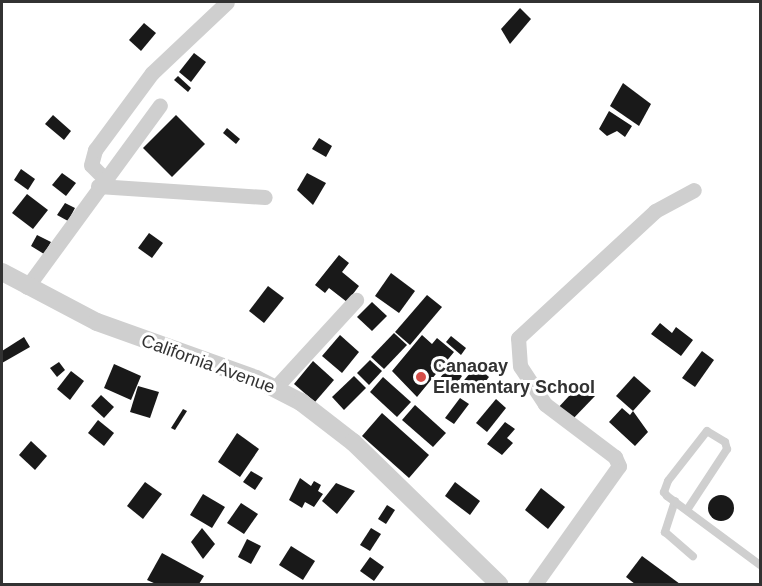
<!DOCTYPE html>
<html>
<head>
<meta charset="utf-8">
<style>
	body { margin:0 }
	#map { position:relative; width:762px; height:586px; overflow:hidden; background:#fff; font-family:Helvetica,sans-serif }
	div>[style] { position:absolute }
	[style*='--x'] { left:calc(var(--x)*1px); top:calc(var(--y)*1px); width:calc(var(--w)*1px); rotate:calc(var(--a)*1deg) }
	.building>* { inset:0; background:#191919 }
	.round { border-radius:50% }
	.service>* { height:8px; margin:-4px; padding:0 4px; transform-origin:4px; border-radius:4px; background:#cfcfcf }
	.minor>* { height:15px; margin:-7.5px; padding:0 7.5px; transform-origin:7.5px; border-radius:7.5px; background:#cfcfcf }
	.tertiary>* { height:18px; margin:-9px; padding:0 9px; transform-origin:9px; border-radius:9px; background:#cfcfcf }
	.dots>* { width:16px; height:16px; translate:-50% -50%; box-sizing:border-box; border:3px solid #fff; border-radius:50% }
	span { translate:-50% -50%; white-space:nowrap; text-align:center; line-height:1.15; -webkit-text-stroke:6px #fff; paint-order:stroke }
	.street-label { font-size:18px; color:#323232 }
	.poi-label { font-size:18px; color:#323232; font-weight:700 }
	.left { translate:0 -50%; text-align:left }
	.frame { position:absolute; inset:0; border:3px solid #323232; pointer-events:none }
</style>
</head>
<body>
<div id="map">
	<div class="building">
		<div style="clip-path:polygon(520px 8px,531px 19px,510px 44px,501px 29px)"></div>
		<div style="clip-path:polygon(144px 23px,156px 33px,141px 51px,129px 40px)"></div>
		<div style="clip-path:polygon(194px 53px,206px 62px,191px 82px,179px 72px)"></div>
		<div style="clip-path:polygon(178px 76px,191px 88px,188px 92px,174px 80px)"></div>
		<div style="clip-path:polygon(623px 83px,651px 104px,639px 126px,610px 106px)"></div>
		<div style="clip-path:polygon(609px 111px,632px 126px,625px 137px,617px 131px,607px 136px,599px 129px)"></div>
		<div style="clip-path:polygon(53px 115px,71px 131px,64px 140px,45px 124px)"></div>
		<div style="clip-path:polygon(176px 115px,205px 144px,172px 177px,143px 148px)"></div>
		<div style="clip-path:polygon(227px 128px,240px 139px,236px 144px,223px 133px)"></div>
		<div style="clip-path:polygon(319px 138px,332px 146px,326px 157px,312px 149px)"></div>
		<div style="clip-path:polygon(21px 169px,35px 179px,28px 190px,14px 180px)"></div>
		<div style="clip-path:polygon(62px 173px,76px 183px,66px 196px,52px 185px)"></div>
		<div style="clip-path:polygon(307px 173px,326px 183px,313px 205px,297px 190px)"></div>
		<div style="clip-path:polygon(27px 194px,48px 210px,33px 229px,12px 213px)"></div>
		<div style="clip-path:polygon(65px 203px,75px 208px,68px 221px,57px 215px)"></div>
		<div style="clip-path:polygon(149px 233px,163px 243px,152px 258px,138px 248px)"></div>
		<div style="clip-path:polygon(37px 235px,51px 242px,44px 254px,31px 246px)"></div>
		<div style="clip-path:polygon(339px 255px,349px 263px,342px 272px,359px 286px,347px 302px,329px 288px,325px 293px,315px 285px)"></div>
		<div style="clip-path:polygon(391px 273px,415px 291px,399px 313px,375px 296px)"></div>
		<div style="clip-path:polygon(268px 286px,284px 298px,264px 323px,249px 311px)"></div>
		<div style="clip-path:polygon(427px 295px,442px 307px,410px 345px,395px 332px)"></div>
		<div style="clip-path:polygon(372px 302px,387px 316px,372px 331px,357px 317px)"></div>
		<div style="clip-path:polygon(660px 323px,672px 333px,676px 327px,693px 340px,681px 356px,651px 334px)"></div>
		<div style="clip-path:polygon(394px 333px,407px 345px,384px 369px,371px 357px)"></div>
		<div style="clip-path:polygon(340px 335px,359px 352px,342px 373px,322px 356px)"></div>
		<div style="clip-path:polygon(422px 335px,432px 344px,437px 338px,454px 352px,417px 397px,392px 371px)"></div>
		<div style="clip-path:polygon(451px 336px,466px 348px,461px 355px,446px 342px)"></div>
		<div style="clip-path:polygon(24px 337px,30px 347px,2px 363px,2px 351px)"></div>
		<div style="clip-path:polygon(702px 351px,714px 360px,695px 387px,682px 378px)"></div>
		<div style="clip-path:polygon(370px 360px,382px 371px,369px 385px,357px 373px)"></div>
		<div style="clip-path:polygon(313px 361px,334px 380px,315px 402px,294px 384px)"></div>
		<div style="clip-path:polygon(59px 362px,65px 370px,57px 377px,50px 368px)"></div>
		<div style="clip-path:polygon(114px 364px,141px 376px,131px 400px,104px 388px)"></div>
		<div style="clip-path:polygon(449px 366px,462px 376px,451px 392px,437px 382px)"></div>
		<div style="clip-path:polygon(476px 366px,489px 377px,474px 396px,460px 385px)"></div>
		<div style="clip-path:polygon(71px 371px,84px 381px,70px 400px,57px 389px)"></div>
		<div style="clip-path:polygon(354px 376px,366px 388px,344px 410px,332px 397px)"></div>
		<div style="clip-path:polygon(634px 376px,651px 391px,633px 411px,616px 396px)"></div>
		<div style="clip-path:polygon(383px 377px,411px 402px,397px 417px,370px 392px)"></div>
		<div style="clip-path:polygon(581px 383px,595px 396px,569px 423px,556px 410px)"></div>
		<div style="clip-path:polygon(138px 386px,159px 392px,150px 418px,130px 412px)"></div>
		<div style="clip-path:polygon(101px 395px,114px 407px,104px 418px,91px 406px)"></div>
		<div style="clip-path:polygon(460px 398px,469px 404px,454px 424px,445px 418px)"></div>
		<div style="clip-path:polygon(496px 399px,506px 408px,487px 432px,476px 423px)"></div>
		<div style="clip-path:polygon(415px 405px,446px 433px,433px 447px,402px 420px)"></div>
		<div style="clip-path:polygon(622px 408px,630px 415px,633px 411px,648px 432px,635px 446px,609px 422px)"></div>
		<div style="clip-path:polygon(183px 409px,187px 411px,175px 430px,171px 428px)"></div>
		<div style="clip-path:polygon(382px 413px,429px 455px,409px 478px,362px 436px)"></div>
		<div style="clip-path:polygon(98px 420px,114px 433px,104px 446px,88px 433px)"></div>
		<div style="clip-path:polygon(505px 422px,515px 429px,507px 438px,513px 443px,502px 455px,487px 444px)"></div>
		<div style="clip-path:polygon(237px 433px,259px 449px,240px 477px,218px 462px)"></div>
		<div style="clip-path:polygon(31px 441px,47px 456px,35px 470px,19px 455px)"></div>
		<div style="clip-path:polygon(251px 471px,263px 478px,255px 490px,243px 482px)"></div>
		<div style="clip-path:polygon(300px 478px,311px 486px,314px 481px,321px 485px,318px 491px,323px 494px,314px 507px,305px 502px,302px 508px,289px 500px)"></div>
		<div style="clip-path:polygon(145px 482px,162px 494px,143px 519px,127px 506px)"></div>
		<div style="clip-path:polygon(455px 482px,480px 501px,470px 515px,445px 496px)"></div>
		<div style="clip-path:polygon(336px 483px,355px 491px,337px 514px,322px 501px)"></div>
		<div style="clip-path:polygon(541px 488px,565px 507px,548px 529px,525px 510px)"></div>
		<div style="clip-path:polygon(203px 494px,225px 507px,212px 528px,190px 515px)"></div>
		<div class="round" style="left:708px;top:495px;width:26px;height:26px"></div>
		<div style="clip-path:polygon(241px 503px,258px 514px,244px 534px,227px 523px)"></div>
		<div style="clip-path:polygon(387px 505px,395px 510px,386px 524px,378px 519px)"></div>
		<div style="clip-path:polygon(202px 528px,215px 544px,203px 559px,191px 542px)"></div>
		<div style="clip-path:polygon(371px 528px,381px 534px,370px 551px,360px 545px)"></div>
		<div style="clip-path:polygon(247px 539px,261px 546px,251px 564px,238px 557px)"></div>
		<div style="clip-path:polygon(291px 546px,315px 561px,303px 580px,279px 565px)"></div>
		<div style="clip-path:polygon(162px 553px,204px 576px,199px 584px,156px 584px,147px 580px)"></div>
		<div style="clip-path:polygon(642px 556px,680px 584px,635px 584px,626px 577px)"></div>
		<div style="clip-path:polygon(370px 557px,384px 567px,374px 581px,360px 571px)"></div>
	</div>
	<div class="service">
		<div style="--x:675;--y:501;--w:33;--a:108"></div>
		<div style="--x:665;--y:532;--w:37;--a:41"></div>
		<div style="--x:687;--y:510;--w:73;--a:-56.7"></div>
		<div style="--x:727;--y:449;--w:7;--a:-106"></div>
		<div style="--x:725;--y:442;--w:21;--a:-149"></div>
		<div style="--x:707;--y:431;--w:63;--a:128"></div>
		<div style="--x:668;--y:481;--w:12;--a:110"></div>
		<div style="--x:664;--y:492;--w:5;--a:53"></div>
		<div style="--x:667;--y:496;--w:116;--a:36.6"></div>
	</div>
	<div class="minor">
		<div style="--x:104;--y:178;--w:18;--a:-135"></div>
		<div style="--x:91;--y:165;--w:16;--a:-75"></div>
		<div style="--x:95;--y:150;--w:96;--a:-53.5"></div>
		<div style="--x:152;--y:73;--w:103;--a:-43.4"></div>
		<div style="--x:98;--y:186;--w:167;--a:3.8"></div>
		<div style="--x:27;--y:287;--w:225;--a:-53.8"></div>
		<div style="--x:275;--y:388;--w:120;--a:-47.4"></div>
		<div style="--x:535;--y:584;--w:145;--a:-54.6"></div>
		<div style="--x:619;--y:466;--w:10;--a:-114"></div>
		<div style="--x:615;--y:457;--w:88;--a:-142.9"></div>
		<div style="--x:545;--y:404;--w:45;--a:-123.3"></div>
		<div style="--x:520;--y:366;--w:28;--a:-94"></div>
		<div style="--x:518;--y:338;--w:187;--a:-42.8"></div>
		<div style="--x:655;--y:211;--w:44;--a:-28.3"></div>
	</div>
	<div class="tertiary">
		<div style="--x:2;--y:272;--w:107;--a:27.8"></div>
		<div style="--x:97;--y:322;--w:169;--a:19.7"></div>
		<div style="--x:256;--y:379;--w:51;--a:27.1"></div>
		<div style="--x:301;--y:402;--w:66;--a:37.6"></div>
		<div style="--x:353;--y:442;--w:204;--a:44.2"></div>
	</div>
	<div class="dots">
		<div style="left:421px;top:377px;background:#d54d48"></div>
	</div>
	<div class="street-label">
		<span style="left:208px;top:364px;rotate:20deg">California Avenue</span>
	</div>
	<div class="poi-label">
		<span class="left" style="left:433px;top:377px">Canaoay<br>Elementary School</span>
	</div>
	<div class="frame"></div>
</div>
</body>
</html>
